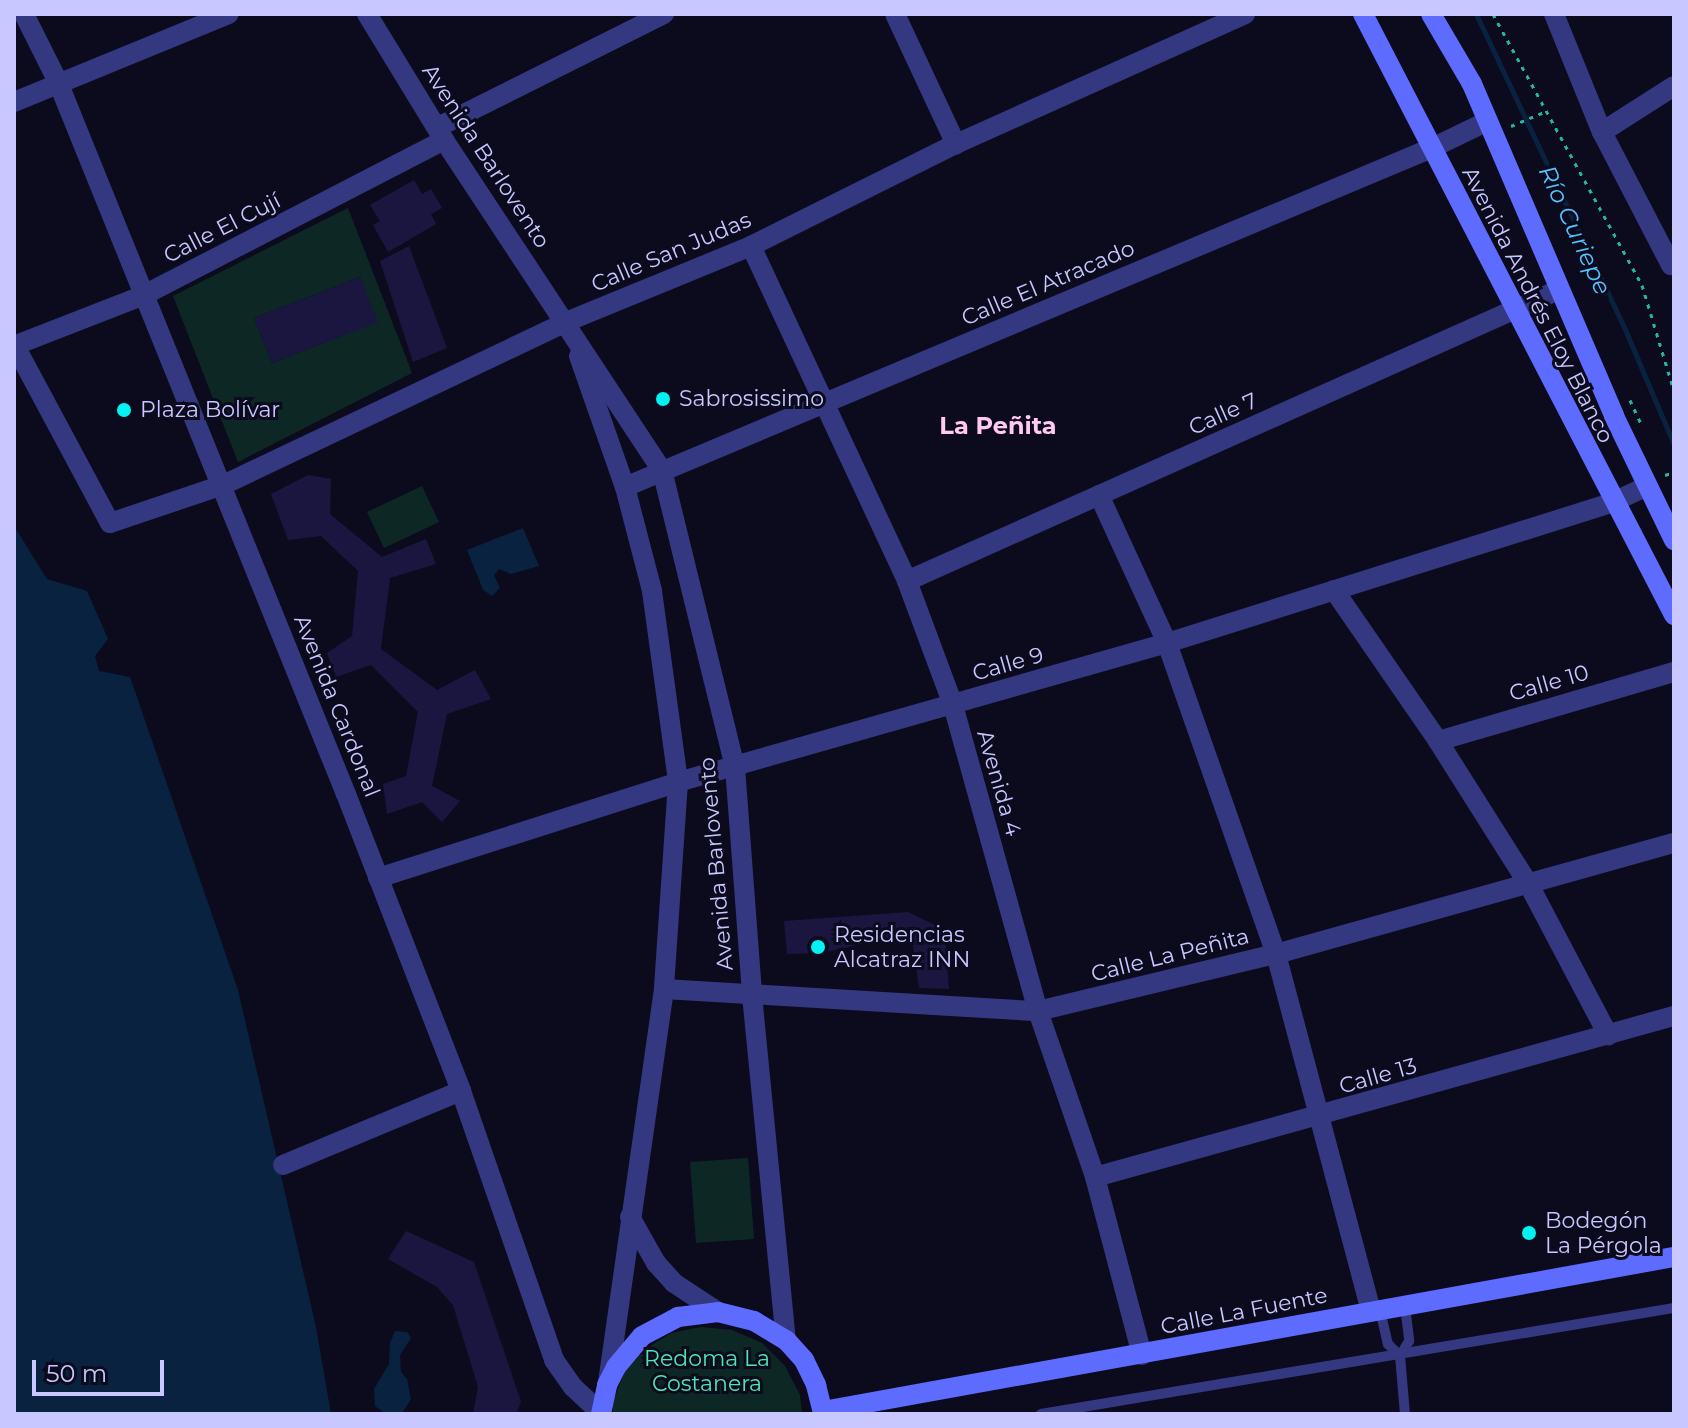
<!DOCTYPE html>
<html>
<head>
<meta charset="utf-8">
<style>
	body { margin:0 }
	#map { position:relative; width:1688px; height:1428px; overflow:hidden; background:#0c0b1e; font-family:Montserrat,sans-serif }
	div>[style] { position:absolute }
	[style*='--x'] { left:calc(var(--x)*1px); top:calc(var(--y)*1px); width:calc(var(--w)*1px); rotate:calc(var(--a)*1deg) }
	.green>* { inset:0; background:#0d2824 }
	.water>* { inset:0; background:#082240 }
	.stream>* { height:5px; margin:-2.5px; padding:0 2.5px; transform-origin:2.5px; border-radius:2.5px; background:#082240 }
	.building>* { inset:0; background:#1a1640 }
	.path>* { height:3px; margin-top:-1.5px; transform-origin:0; background:repeating-linear-gradient(90deg,#26b59d 0 4px,transparent 0 10px) }
	.lane>* { height:10px; margin:-5px; padding:0 5px; transform-origin:5px; border-radius:5px; background:#333880 }
	.street>* { height:20px; margin:-10px; padding:0 10px; transform-origin:10px; border-radius:10px; background:#333880 }
	.secondary>* { height:20px; margin:-10px; padding:0 10px; transform-origin:10px; border-radius:10px; background:#5e6bff }
	.dots>* { width:22px; height:22px; translate:-50% -50%; box-sizing:border-box; border:4px solid #0c0b1e; border-radius:50% }
	span { translate:-50% -50%; white-space:nowrap; text-align:center; line-height:1.15; -webkit-text-stroke:6px #0c0b1e; paint-order:stroke }
	.street-label { font-size:22px; color:#c8c7ff }
	.poi-label { font-size:22px; color:#c8c7ff }
	.left { translate:0 -50%; text-align:left }
	.park-label { font-size:22px; color:#4de5b0 }
	.water-label { font-size:24px; color:#55c2ff; font-style:italic }
	.neighbourhood-label { font-size:24px; color:#ffc9f1; font-weight:700 }
	.frame { position:absolute; inset:0; border:16px solid #c8c7ff; pointer-events:none }
	.scale { position:absolute; left:32px; top:1360px; width:132px; height:36px; box-sizing:border-box; border:4px solid #c8c7ff; border-top:0; padding-left:10px; font-size:24px; line-height:28px; white-space:nowrap; color:#c8c7ff; -webkit-text-stroke:6px #0c0b1e; paint-order:stroke }
</style>
</head>
<body>
<div id="map">
	<div class="green">
		<div style="clip-path:polygon(evenodd,348px 208px,412px 373px,238px 462px,173px 296px,348px 208px,360px 277px,377px 322px,272px 363px,254px 318px,360px 277px)"></div>
		<div style="clip-path:polygon(422px 486px,439px 522px,384px 548px,367px 512px)"></div>
		<div style="clip-path:polygon(748px 1158px,754px 1239px,696px 1243px,690px 1162px)"></div>
		<div style="clip-path:polygon(701px 1327px,732px 1330px,762px 1343px,785px 1366px,800px 1395px,802px 1414px,613px 1414px,613px 1402px,624px 1373px,644px 1350px,671px 1333px)"></div>
	</div>
	<div class="water">
		<div style="clip-path:polygon(14px 526px,47px 579px,87px 591px,108px 639px,95px 656px,99px 671px,130px 677px,238px 990px,316px 1327px,331px 1414px,14px 1414px)"></div>
		<div style="clip-path:polygon(523px 528px,539px 566px,511px 574px,499px 569px,494px 575px,500px 588px,492px 596px,483px 590px,467px 550px)"></div>
		<div style="clip-path:polygon(395px 1331px,407px 1332px,411px 1338px,400px 1355px,401px 1372px,407px 1379px,411px 1399px,402px 1413px,386px 1414px,375px 1406px,374px 1389px,389px 1364px,390px 1343px)"></div>
	</div>
	<div class="stream">
		<div style="--x:1476;--y:14;--w:346;--a:64.7"></div>
		<div style="--x:1624;--y:327;--w:128;--a:67"></div>
	</div>
	<div class="building">
		<div style="clip-path:polygon(414px 180px,422px 194px,431px 189px,442px 208px,431px 214px,436px 224px,388px 252px,373px 225px,380px 221px,370px 205px)"></div>
		<div style="clip-path:polygon(409px 246px,447px 348px,413px 362px,380px 261px)"></div>
		<div style="clip-path:polygon(360px 277px,378px 322px,272px 363px,254px 318px)"></div>
		<div style="clip-path:polygon(308px 475px,331px 479px,330px 514px,382px 557px,426px 539px,436px 564px,390px 578px,381px 649px,437px 690px,475px 670px,491px 699px,447px 714px,432px 786px,460px 801px,442px 822px,422px 802px,387px 814px,383px 784px,406px 776px,418px 712px,371px 665px,336px 677px,327px 653px,352px 636px,358px 571px,321px 536px,288px 540px,271px 494px)"></div>
		<div style="clip-path:polygon(908px 912px,945px 930px,949px 989px,919px 988px,912px 938px,879px 940px,822px 953px,787px 954px,784px 921px)"></div>
		<div style="clip-path:polygon(406px 1231px,474px 1262px,521px 1402px,516px 1414px,473px 1414px,478px 1387px,453px 1305px,437px 1287px,388px 1259px)"></div>
	</div>
	<div class="path">
		<div style="--x:1493;--y:14;--w:309;--a:61.2"></div>
		<div style="--x:1642;--y:285;--w:111;--a:73.2"></div>
		<div style="--x:1511;--y:126;--w:39;--a:-23"></div>
		<div style="--x:1630;--y:400;--w:29;--a:65"></div>
		<div style="--x:1665;--y:475;--w:9;--a:-18"></div>
	</div>
	<div class="lane">
		<div style="--x:1405;--y:1306;--w:35;--a:83"></div>
		<div style="--x:1409;--y:1341;--w:17;--a:121"></div>
		<div style="--x:1400;--y:1356;--w:58;--a:85.1"></div>
		<div style="--x:1380;--y:1310;--w:35;--a:77"></div>
		<div style="--x:1388;--y:1344;--w:17;--a:45"></div>
		<div style="--x:1041;--y:1414;--w:642;--a:-9.51"></div>
	</div>
	<div class="street">
		<div style="--x:24;--y:14;--w:76;--a:63.4"></div>
		<div style="--x:58;--y:82;--w:768;--a:67.98"></div>
		<div style="--x:346;--y:794;--w:318;--a:68.8"></div>
		<div style="--x:461;--y:1091;--w:285;--a:70.9"></div>
		<div style="--x:554;--y:1360;--w:33;--a:55"></div>
		<div style="--x:573;--y:1387;--w:38;--a:43"></div>
		<div style="--x:367;--y:14;--w:148;--a:58.6"></div>
		<div style="--x:444;--y:140;--w:396;--a:56.6"></div>
		<div style="--x:662;--y:470;--w:306;--a:76.2"></div>
		<div style="--x:735;--y:767;--w:229;--a:85.7"></div>
		<div style="--x:752;--y:995;--w:347;--a:84.4"></div>
		<div style="--x:895;--y:14;--w:144;--a:64.9"></div>
		<div style="--x:1554;--y:14;--w:127;--a:67.9"></div>
		<div style="--x:1602;--y:132;--w:150;--a:62.6"></div>
		<div style="--x:1671;--y:265;--w:3;--a:-18"></div>
		<div style="--x:14;--y:102;--w:232;--a:-22.3"></div>
		<div style="--x:438;--y:127;--w:253;--a:-26.6"></div>
		<div style="--x:1602;--y:132;--w:85;--a:-32.6"></div>
		<div style="--x:751;--y:246;--w:370;--a:65"></div>
		<div style="--x:907;--y:581;--w:132;--a:69.6"></div>
		<div style="--x:953;--y:705;--w:318;--a:74.5"></div>
		<div style="--x:1038;--y:1011;--w:176;--a:71"></div>
		<div style="--x:1095;--y:1177;--w:184;--a:75.2"></div>
		<div style="--x:14;--y:344;--w:203;--a:61.8"></div>
		<div style="--x:110;--y:523;--w:119;--a:-18.6"></div>
		<div style="--x:223;--y:485;--w:380;--a:-25.4"></div>
		<div style="--x:566;--y:322;--w:200;--a:-22.3"></div>
		<div style="--x:751;--y:246;--w:229;--a:-26.5"></div>
		<div style="--x:956;--y:144;--w:317;--a:-24.2"></div>
		<div style="--x:16;--y:345;--w:137;--a:-21.3"></div>
		<div style="--x:144;--y:295;--w:338;--a:-27.3"></div>
		<div style="--x:579;--y:356;--w:139;--a:70.7"></div>
		<div style="--x:625;--y:487;--w:107;--a:75.4"></div>
		<div style="--x:652;--y:591;--w:193;--a:82.2"></div>
		<div style="--x:678;--y:782;--w:207;--a:93.9"></div>
		<div style="--x:664;--y:989;--w:397;--a:98.1"></div>
		<div style="--x:625;--y:487;--w:875;--a:-22.79"></div>
		<div style="--x:1432;--y:148;--w:62;--a:-25.7"></div>
		<div style="--x:1099;--y:495;--w:163;--a:65.3"></div>
		<div style="--x:1167;--y:643;--w:330;--a:70.7"></div>
		<div style="--x:1276;--y:954;--w:370;--a:75.1"></div>
		<div style="--x:907;--y:581;--w:713;--a:-24.08"></div>
		<div style="--x:1334;--y:590;--w:183;--a:55.4"></div>
		<div style="--x:1438;--y:741;--w:170;--a:57.7"></div>
		<div style="--x:1529;--y:885;--w:170;--a:62.2"></div>
		<div style="--x:1438;--y:741;--w:246;--a:-16.3"></div>
		<div style="--x:378;--y:878;--w:315;--a:-17.7"></div>
		<div style="--x:678;--y:782;--w:508;--a:-15.87"></div>
		<div style="--x:1167;--y:643;--w:468;--a:-17.5"></div>
		<div style="--x:1613;--y:502;--w:38;--a:-25"></div>
		<div style="--x:664;--y:989;--w:375;--a:3.4"></div>
		<div style="--x:1038;--y:1011;--w:245;--a:-13.5"></div>
		<div style="--x:1276;--y:954;--w:413;--a:-15.6"></div>
		<div style="--x:283;--y:1165;--w:193;--a:-22.6"></div>
		<div style="--x:1095;--y:1177;--w:601;--a:-15.54"></div>
		<div style="--x:630;--y:1217;--w:53;--a:60.5"></div>
		<div style="--x:656;--y:1263;--w:27;--a:48"></div>
		<div style="--x:674;--y:1283;--w:53;--a:33.4"></div>
	</div>
	<div class="secondary">
		<div style="--x:1363;--y:14;--w:677;--a:62.64"></div>
		<div style="--x:1431;--y:14;--w:81;--a:59.6"></div>
		<div style="--x:1472;--y:84;--w:361;--a:66.8"></div>
		<div style="--x:1614;--y:416;--w:138;--a:64.2"></div>
		<div style="--x:823;--y:1411;--w:865;--a:-10.26"></div>
		<div style="--x:601;--y:1414;--w:30;--a:-78"></div>
		<div style="--x:607;--y:1385;--w:20;--a:-63"></div>
		<div style="--x:616;--y:1367;--w:40;--a:-50"></div>
		<div style="--x:642;--y:1336;--w:41;--a:-27.8"></div>
		<div style="--x:678;--y:1317;--w:40;--a:-7.1"></div>
		<div style="--x:718;--y:1312;--w:37;--a:14"></div>
		<div style="--x:754;--y:1321;--w:37;--a:31"></div>
		<div style="--x:786;--y:1340;--w:27;--a:48"></div>
		<div style="--x:804;--y:1360;--w:28;--a:64"></div>
		<div style="--x:816;--y:1385;--w:30;--a:76"></div>
	</div>
	<div class="dots">
		<div style="left:663px;top:399px;background:#00f2f2"></div>
		<div style="left:124px;top:410px;background:#00f2f2"></div>
		<div style="left:818px;top:947px;background:#00f2f2"></div>
		<div style="left:1529px;top:1233px;background:#00f2f2"></div>
	</div>
	<div class="street-label">
		<span style="left:486px;top:156px;rotate:57deg">Avenida Barlovento</span>
		<span style="left:222px;top:228px;rotate:-27deg">Calle El Cují</span>
		<span style="left:671px;top:252px;rotate:-23deg">Calle San Judas</span>
		<span style="left:1048px;top:283px;rotate:-23deg">Calle El Atracado</span>
		<span style="left:1538px;top:305px;rotate:63deg">Avenida Andrés Eloy Blanco</span>
		<span style="left:1223px;top:414px;rotate:-24deg">Calle 7</span>
		<span style="left:1008px;top:664px;rotate:-16deg">Calle 9</span>
		<span style="left:1549px;top:683px;rotate:-16deg">Calle 10</span>
		<span style="left:337px;top:706px;rotate:68deg">Avenida Cardonal</span>
		<span style="left:999px;top:783px;rotate:74deg">Avenida 4</span>
		<span style="left:716px;top:864px;rotate:-95deg">Avenida Barlovento</span>
		<span style="left:1170px;top:955px;rotate:-14deg">Calle La Peñita</span>
		<span style="left:1378px;top:1076px;rotate:-16deg">Calle 13</span>
		<span style="left:1244px;top:1311px;rotate:-11deg">Calle La Fuente</span>
	</div>
	<div class="poi-label">
		<span class="left" style="left:679px;top:399px">Sabrosissimo</span>
		<span class="left" style="left:140px;top:410px">Plaza Bolívar</span>
		<span class="left" style="left:834px;top:947px">Residencias<br>Alcatraz INN</span>
		<span class="left" style="left:1545px;top:1233px">Bodegón<br>La Pérgola</span>
	</div>
	<div class="park-label">
		<span style="left:707px;top:1371px">Redoma La<br>Costanera</span>
	</div>
	<div class="water-label">
		<span style="left:1575px;top:230px;rotate:65deg">Río Curiepe</span>
	</div>
	<div class="neighbourhood-label">
		<span style="left:998px;top:426px">La Peñita</span>
	</div>
	<div class="frame"></div>
	<div class="scale">50 m</div>
</div>
</body>
</html>
